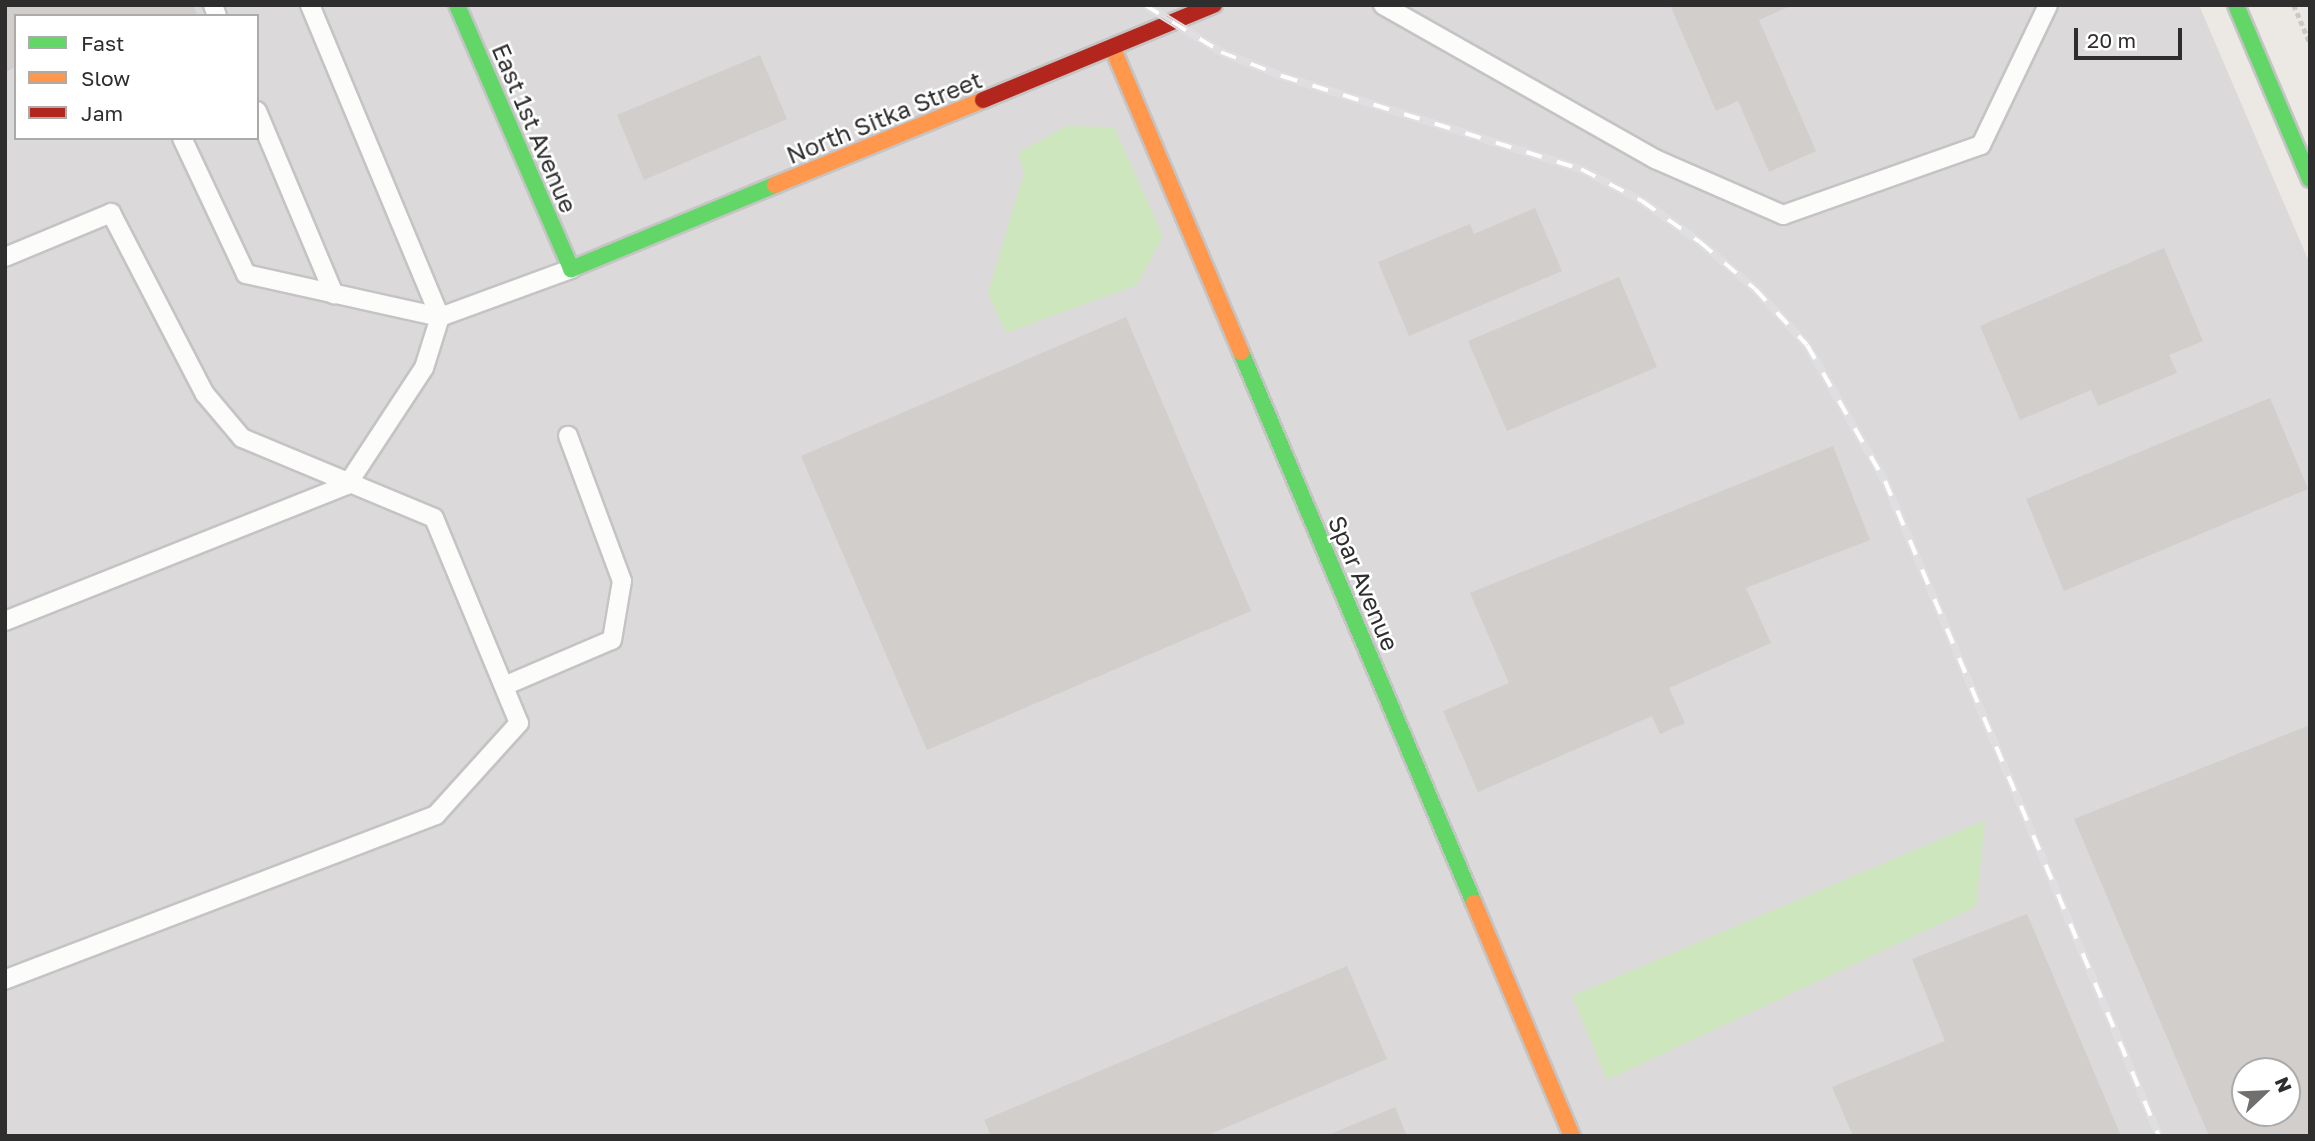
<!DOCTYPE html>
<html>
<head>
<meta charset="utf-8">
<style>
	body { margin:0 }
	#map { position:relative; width:2315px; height:1141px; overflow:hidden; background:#ece8e4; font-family:"Golos Text",sans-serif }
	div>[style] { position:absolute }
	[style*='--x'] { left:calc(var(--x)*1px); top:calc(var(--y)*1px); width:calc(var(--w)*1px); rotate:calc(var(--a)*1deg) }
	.industrial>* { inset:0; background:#dcd9db }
	.green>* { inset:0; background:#cee6be }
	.building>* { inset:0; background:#d1cecb }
	.path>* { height:4.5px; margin-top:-2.25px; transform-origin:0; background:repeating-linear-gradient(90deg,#c9c9c8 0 5px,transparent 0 8.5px) }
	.roads { filter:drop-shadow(2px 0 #c5c4c5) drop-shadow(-2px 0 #c5c4c5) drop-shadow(0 2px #c5c4c5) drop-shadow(0 -2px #c5c4c5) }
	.lane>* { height:18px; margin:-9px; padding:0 9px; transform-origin:9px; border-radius:9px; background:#fcfcfb }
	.fast>* { height:16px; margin:-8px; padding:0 8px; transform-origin:8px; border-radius:8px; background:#63d668 }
	.slow>* { height:16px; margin:-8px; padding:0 8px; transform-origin:8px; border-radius:8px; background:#ff974d }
	.jam>* { height:16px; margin:-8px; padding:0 8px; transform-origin:8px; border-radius:8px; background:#b3261e }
	.rail>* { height:8px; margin-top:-4px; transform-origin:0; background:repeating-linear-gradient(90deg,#fff 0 16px,#dfdfe1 0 32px); box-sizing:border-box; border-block:2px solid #dfdfe1 }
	span { translate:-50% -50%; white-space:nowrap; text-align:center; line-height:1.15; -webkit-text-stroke:5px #fff; paint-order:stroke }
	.street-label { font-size:24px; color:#2e2e2e }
	.frame { position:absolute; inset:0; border:7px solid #2e2e2e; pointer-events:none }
	.legend { position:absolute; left:14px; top:14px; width:245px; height:126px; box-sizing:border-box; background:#fff; border:2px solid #ababab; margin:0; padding:9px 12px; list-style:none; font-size:21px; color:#2e2e2e }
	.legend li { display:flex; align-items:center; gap:14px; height:35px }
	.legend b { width:35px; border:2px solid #ababab }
	.north { position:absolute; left:2231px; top:1057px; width:70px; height:70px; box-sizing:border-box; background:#fff; border:2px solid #ababab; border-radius:50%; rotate:67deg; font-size:19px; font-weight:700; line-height:28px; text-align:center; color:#2e2e2e }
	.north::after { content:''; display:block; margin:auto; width:24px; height:32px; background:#706f6e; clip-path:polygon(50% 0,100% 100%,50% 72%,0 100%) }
	.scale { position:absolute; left:2074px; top:28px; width:108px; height:32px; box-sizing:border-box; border:4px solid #2e2e2e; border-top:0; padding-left:9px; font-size:21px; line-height:24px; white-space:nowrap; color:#2e2e2e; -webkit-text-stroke:5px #fff; paint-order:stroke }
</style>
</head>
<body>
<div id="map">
	<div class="industrial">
		<div style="clip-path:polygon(evenodd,5px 5px,2199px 5px,2310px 264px,2310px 1136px,5px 1136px,5px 5px,16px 16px,257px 16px,257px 138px,16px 138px,16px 16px,5px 5px,2245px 1071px,2287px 1071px,2287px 1113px,2245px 1113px,2245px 1071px)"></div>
	</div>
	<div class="green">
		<div style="clip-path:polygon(1066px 126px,1114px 127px,1163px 236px,1137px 285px,1006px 333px,988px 293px,1024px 173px,1018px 153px)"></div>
		<div style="clip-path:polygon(1985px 820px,1976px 907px,1607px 1080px,1572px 996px)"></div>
	</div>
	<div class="building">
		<div style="clip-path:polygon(5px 5px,193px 5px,198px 16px,16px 16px,16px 67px,5px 72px)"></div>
		<div style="clip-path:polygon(1670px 5px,1793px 5px,1759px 20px,1816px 151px,1769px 172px,1738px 101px,1716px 111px)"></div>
		<div style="clip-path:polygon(760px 55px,787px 119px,644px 180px,617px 115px)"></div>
		<div style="clip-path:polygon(1535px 208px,1562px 271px,1409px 336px,1378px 262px,1470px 224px,1474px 234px)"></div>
		<div style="clip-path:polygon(2164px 248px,2203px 341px,2169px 355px,2177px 373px,2098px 406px,2091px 390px,2020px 420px,1980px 326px)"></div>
		<div style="clip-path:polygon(1619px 277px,1657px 367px,1507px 431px,1468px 341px)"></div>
		<div style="clip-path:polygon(1126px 317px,1251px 611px,927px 750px,801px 456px)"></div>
		<div style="clip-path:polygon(2270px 398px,2308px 489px,2064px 591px,2026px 499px)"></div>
		<div style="clip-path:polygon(1833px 446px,1870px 540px,1746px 588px,1771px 643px,1669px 688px,1685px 723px,1660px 734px,1652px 716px,1478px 792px,1443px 711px,1509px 683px,1470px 593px)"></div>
		<div style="clip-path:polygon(evenodd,2310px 725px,2310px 1136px,2209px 1136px,2074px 819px,2310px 725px,2245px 1071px,2287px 1071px,2287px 1113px,2245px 1113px,2245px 1071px)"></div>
		<div style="clip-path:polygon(2027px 914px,2121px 1136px,1853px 1136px,1832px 1087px,1945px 1041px,1912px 959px)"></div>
		<div style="clip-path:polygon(1347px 966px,1387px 1059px,1206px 1136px,991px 1136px,984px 1120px)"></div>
		<div style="clip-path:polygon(1395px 1107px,1407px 1136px,1326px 1136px)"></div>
	</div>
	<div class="path">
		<div style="--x:2294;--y:5;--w:41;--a:67.2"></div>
	</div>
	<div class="roads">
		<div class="lane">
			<div style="--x:213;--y:5;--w:12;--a:70"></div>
			<div style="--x:310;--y:5;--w:338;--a:67.4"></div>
			<div style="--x:440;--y:317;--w:140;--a:-20.1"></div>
			<div style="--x:1383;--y:5;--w:313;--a:29.5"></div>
			<div style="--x:1655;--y:159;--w:140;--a:23.6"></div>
			<div style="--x:1783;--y:215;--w:210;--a:-19.5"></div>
			<div style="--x:1981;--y:145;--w:155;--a:-64.4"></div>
			<div style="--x:257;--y:111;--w:199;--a:67.2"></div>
			<div style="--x:5;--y:257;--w:115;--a:-22.5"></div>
			<div style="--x:111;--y:213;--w:204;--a:62.6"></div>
			<div style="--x:205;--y:394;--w:57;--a:49.9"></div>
			<div style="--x:242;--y:438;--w:208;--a:22.6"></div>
			<div style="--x:434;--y:518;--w:222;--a:67.5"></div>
			<div style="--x:519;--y:723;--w:124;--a:132.1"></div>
			<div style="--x:436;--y:815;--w:462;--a:159.1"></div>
			<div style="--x:5;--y:621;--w:368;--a:-21.7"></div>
			<div style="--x:347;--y:485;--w:140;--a:-56.7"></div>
			<div style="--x:424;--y:368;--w:53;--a:-72.6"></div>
			<div style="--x:440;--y:317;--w:199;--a:-167.5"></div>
			<div style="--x:246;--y:274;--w:150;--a:-115.2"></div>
			<div style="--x:504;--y:686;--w:117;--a:-23.1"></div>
			<div style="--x:612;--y:640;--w:60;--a:-80.4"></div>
			<div style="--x:622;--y:581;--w:155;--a:-110.4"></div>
		</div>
		<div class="fast">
			<div style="--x:457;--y:5;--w:288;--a:66.6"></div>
			<div style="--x:571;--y:269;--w:221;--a:-22.4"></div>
			<div style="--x:2236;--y:5;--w:189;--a:67"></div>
			<div style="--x:1241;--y:352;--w:598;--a:67.08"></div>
		</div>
		<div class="slow">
			<div style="--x:1113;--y:49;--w:329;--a:67.1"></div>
			<div style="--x:775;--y:185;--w:225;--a:-22.2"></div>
			<div style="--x:1474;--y:903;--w:253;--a:67.2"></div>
		</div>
		<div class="jam">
			<div style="--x:983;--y:100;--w:250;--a:-22.4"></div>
		</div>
	</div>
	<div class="rail">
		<div style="--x:1145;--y:5;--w:89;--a:31.7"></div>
		<div style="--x:1221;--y:52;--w:66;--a:21.5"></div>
		<div style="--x:1282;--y:76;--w:313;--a:17.3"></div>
		<div style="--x:1581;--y:169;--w:69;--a:27.7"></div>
		<div style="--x:1642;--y:201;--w:71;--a:35.3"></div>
		<div style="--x:1700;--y:242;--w:72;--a:40.5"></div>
		<div style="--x:1755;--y:289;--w:76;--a:47.1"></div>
		<div style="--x:1807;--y:345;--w:157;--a:60.2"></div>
		<div style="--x:1885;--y:481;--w:710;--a:67.3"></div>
	</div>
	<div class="street-label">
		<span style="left:884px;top:117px;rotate:-22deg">North Sitka Street</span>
		<span style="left:535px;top:128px;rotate:67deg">East 1st Avenue</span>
		<span style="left:1364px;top:583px;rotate:67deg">Spar Avenue</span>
	</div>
	<div class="frame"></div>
	<ul class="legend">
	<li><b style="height:9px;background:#63d668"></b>Fast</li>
	<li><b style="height:9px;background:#ff974d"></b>Slow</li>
	<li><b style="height:9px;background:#b3261e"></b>Jam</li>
	</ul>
	<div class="north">N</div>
	<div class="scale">20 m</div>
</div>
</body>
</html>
